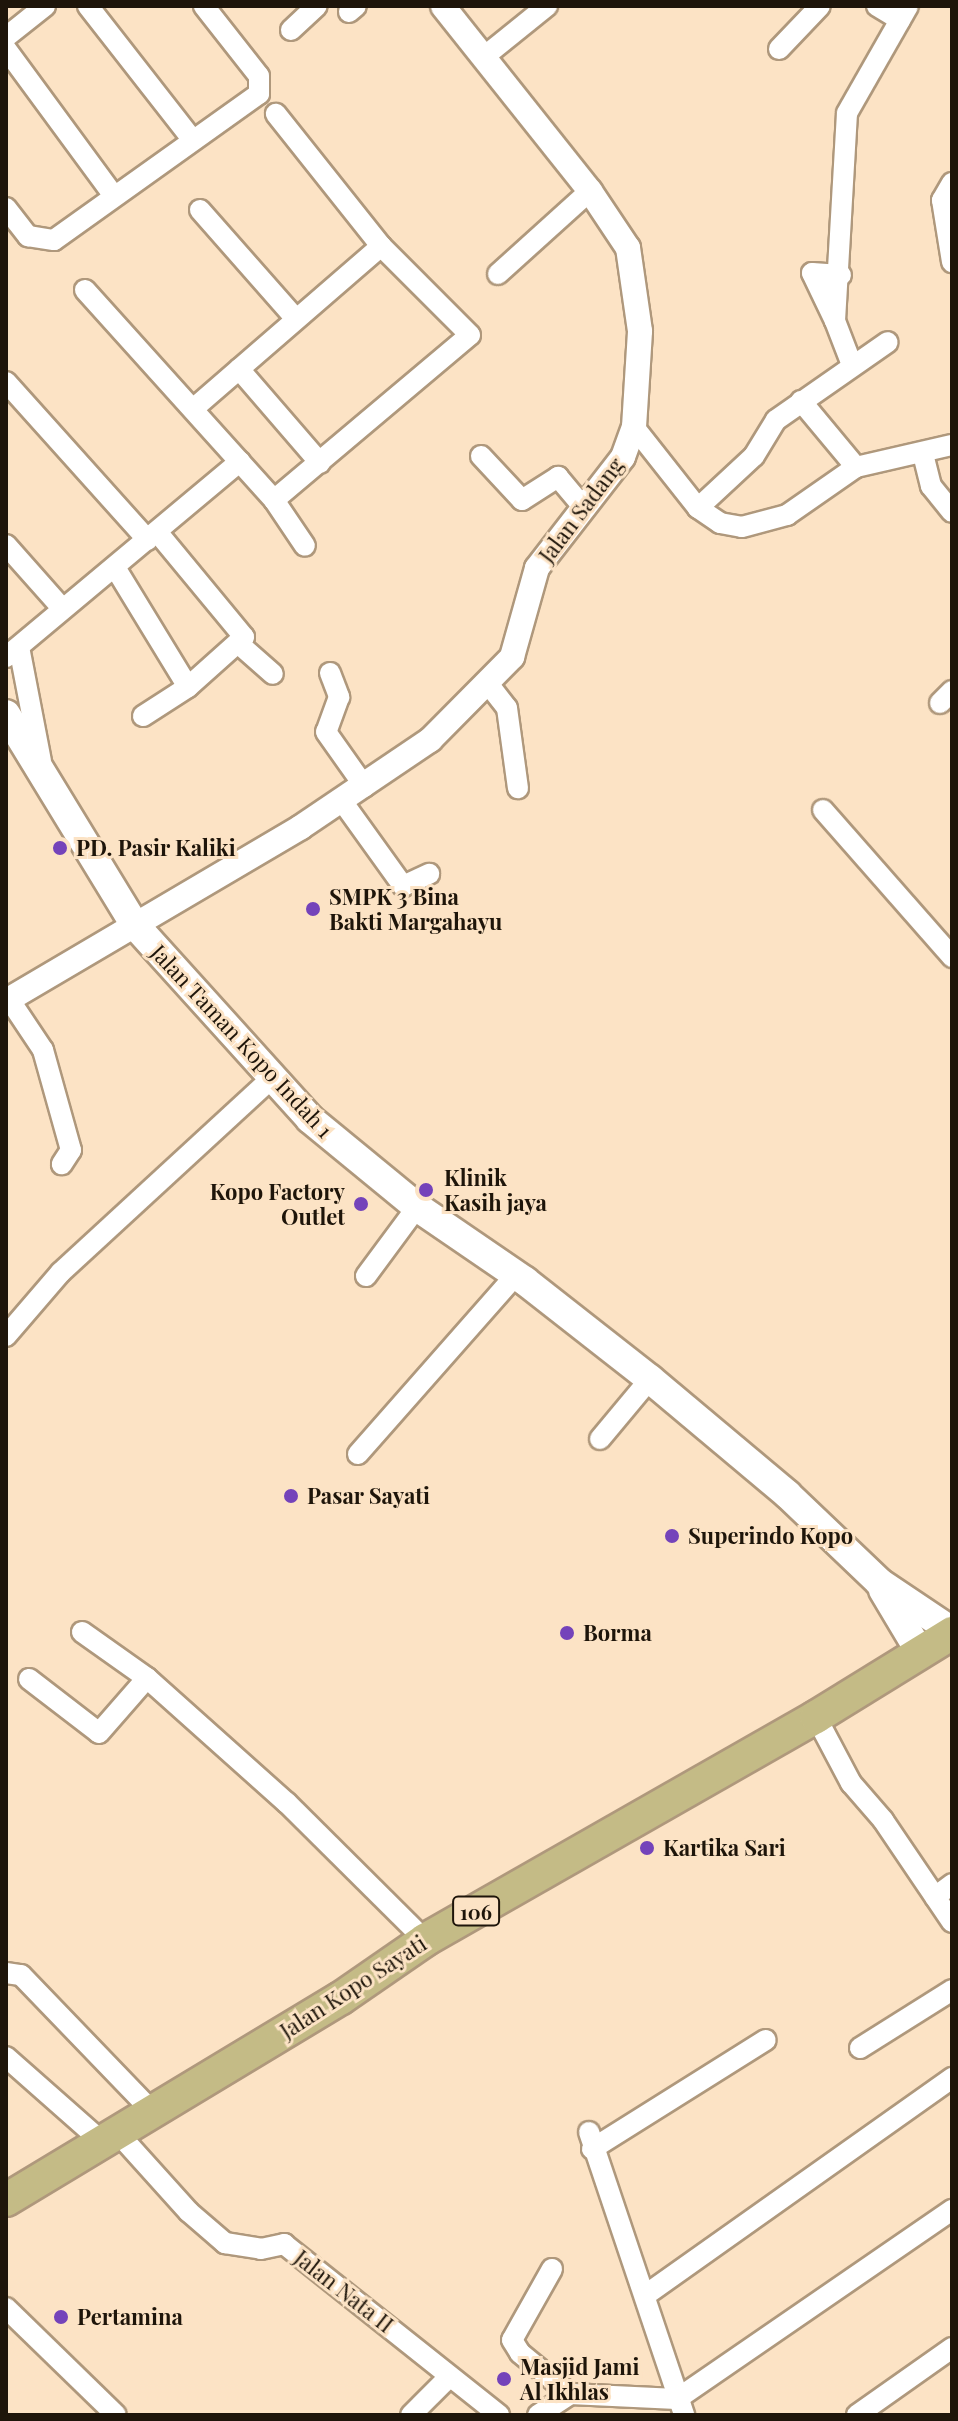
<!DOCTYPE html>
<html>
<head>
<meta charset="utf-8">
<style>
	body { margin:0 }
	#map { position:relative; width:958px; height:2421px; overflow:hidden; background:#fce3c5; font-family:"Playfair Display",serif }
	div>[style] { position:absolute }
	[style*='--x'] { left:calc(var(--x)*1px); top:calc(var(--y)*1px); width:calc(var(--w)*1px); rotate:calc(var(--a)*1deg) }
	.roads { filter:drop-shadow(2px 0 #af987c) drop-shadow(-2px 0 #af987c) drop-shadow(0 2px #af987c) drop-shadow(0 -2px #af987c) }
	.minor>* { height:20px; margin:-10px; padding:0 10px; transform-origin:10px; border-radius:10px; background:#fff }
	.tertiary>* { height:24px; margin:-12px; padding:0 12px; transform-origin:12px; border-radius:12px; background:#fff }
	.secondary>* { height:28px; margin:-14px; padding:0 14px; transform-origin:14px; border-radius:14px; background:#fff }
	.primary>* { height:32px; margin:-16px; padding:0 16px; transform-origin:16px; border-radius:16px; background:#c4bb86 }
	.dots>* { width:22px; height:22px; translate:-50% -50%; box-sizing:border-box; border:4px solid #fce3c5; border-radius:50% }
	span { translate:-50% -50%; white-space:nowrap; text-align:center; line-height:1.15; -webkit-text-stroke:6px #fce3c5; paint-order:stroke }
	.shield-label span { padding:2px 6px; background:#fce3c5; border:2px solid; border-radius:6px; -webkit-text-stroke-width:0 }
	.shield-label { font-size:20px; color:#1e150a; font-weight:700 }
	.street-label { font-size:22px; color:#1e150a }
	.poi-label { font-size:22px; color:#1e150a; font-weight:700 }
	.left { translate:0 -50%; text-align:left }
	.right { translate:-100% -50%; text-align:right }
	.frame { position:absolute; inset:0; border:8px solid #1e150a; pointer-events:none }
</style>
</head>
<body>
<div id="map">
	<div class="roads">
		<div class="minor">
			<div style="--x:88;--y:6;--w:167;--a:52"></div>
			<div style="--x:877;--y:6;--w:27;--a:31"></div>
			<div style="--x:349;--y:12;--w:9;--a:-41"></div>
			<div style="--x:291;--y:30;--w:35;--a:-43"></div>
			<div style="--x:6;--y:37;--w:50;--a:-38.5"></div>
			<div style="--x:6;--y:49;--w:182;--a:53.7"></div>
			<div style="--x:779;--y:49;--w:59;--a:-46.4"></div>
			<div style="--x:485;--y:56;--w:80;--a:-38.9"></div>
			<div style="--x:952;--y:183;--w:20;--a:120"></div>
			<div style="--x:942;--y:200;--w:63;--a:80.8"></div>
			<div style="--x:6;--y:208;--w:36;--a:52"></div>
			<div style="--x:28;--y:236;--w:26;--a:9"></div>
			<div style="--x:54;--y:240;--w:252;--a:-35.5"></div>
			<div style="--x:259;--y:94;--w:18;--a:-90"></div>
			<div style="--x:259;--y:76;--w:89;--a:-128.2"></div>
			<div style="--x:200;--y:210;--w:145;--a:48.6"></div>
			<div style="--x:498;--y:274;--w:124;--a:-42.1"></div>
			<div style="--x:85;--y:290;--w:283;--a:48"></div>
			<div style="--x:274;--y:500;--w:55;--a:56"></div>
			<div style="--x:835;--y:321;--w:53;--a:-115.6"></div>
			<div style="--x:812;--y:273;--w:29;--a:4"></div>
			<div style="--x:852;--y:365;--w:47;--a:-111.1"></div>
			<div style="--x:835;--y:321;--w:208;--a:-86.7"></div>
			<div style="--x:847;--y:113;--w:123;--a:-60.3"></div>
			<div style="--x:239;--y:369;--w:124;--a:49.2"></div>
			<div style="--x:6;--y:382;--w:212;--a:48.1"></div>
			<div style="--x:801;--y:401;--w:86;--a:50.2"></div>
			<div style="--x:193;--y:409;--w:249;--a:-40.9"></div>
			<div style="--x:634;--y:427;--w:103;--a:51.7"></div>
			<div style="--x:698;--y:508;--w:27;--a:34"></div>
			<div style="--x:720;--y:523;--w:22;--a:10"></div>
			<div style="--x:742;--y:527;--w:47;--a:-14.9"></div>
			<div style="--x:787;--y:515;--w:84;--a:-34.8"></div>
			<div style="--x:856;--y:467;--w:98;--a:-12.9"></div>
			<div style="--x:923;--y:454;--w:33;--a:76"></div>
			<div style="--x:931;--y:486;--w:33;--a:51"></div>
			<div style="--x:481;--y:456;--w:60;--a:47"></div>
			<div style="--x:522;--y:500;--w:43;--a:-32.6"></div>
			<div style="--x:558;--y:477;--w:40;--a:50"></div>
			<div style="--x:274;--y:500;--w:256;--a:-40.1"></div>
			<div style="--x:470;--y:335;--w:126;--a:-135"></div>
			<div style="--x:381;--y:246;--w:169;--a:-128.5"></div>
			<div style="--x:698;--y:508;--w:76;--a:-42.9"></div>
			<div style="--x:754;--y:456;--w:42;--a:-58.6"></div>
			<div style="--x:776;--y:420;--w:136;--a:-34.9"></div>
			<div style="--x:6;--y:545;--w:83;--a:48.4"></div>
			<div style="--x:116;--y:569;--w:138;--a:58.6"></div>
			<div style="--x:239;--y:644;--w:45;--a:41.4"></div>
			<div style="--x:19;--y:647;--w:116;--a:79.1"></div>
			<div style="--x:6;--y:657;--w:305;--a:-39.9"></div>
			<div style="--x:330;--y:673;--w:26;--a:69"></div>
			<div style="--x:339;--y:697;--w:37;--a:110"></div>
			<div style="--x:326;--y:732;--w:67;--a:54.7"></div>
			<div style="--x:489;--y:685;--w:29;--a:52"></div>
			<div style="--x:507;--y:708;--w:81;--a:82.2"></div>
			<div style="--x:940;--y:703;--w:17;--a:-45"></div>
			<div style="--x:143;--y:716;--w:54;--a:-32.8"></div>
			<div style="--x:188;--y:687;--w:75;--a:-41.8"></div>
			<div style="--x:244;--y:637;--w:136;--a:-129.6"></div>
			<div style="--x:342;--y:801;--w:105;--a:54.3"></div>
			<div style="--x:403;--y:886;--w:29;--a:-25"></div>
			<div style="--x:823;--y:810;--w:196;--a:48.7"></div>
			<div style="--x:9;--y:999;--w:61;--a:56.3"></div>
			<div style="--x:43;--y:1050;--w:104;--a:74.4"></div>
			<div style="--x:71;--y:1150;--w:17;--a:123"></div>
			<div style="--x:366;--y:1276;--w:86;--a:-53.5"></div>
			<div style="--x:6;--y:1336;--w:84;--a:-49.3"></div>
			<div style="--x:61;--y:1272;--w:287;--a:-42.6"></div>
			<div style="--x:600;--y:1439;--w:78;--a:-50.2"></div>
			<div style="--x:358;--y:1454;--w:237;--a:-48.6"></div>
			<div style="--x:82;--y:1632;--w:80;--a:35.3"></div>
			<div style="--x:147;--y:1678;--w:188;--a:41.8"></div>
			<div style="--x:287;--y:1803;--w:194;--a:44.8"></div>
			<div style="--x:29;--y:1679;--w:88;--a:37.6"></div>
			<div style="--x:99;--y:1733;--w:73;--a:-48.9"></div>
			<div style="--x:816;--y:1717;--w:75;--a:62.1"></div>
			<div style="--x:851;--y:1783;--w:49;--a:49.1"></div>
			<div style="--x:883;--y:1820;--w:123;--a:55.9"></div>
			<div style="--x:935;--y:1897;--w:21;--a:-37"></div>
			<div style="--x:6;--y:1973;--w:15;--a:8"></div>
			<div style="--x:21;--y:1975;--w:189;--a:46.1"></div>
			<div style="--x:860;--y:2048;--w:109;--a:-32.2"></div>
			<div style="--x:6;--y:2057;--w:125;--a:41.4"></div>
			<div style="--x:116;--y:2131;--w:109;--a:48"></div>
			<div style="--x:189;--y:2212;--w:48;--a:40.7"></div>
			<div style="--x:225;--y:2243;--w:36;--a:9"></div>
			<div style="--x:261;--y:2249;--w:24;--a:-12"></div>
			<div style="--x:284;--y:2244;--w:275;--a:38.5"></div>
			<div style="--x:589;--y:2132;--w:299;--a:71.4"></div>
			<div style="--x:592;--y:2149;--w:205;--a:-32.1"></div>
			<div style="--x:552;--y:2269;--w:81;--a:119.4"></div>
			<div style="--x:512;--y:2340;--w:15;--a:58"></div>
			<div style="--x:520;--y:2353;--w:65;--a:39.4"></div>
			<div style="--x:647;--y:2294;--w:374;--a:-35.3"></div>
			<div style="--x:6;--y:2308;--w:153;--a:44.2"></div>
			<div style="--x:411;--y:2415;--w:54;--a:-45"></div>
			<div style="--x:538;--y:2415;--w:38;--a:-33"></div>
			<div style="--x:570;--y:2394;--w:107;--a:2.7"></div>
			<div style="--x:677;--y:2399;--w:334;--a:-34.5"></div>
			<div style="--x:857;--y:2415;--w:116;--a:-35.2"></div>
		</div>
		<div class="tertiary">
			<div style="--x:6;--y:1001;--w:342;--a:-30.5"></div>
			<div style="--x:301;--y:827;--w:156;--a:-34"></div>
			<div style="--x:430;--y:740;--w:117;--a:-45.3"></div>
			<div style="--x:512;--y:657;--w:92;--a:-74.3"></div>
			<div style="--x:537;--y:568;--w:140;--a:-52.2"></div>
			<div style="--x:623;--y:457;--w:32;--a:-70"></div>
			<div style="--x:634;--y:427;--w:96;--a:-86.4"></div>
			<div style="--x:640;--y:331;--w:84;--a:-98.2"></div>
			<div style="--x:628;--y:248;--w:69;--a:-123.7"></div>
			<div style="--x:590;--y:191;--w:236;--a:-128.5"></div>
		</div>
		<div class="secondary">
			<div style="--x:6;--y:714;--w:246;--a:58.6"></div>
			<div style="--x:134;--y:924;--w:263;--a:47.9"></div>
			<div style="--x:310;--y:1119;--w:139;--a:39.4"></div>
			<div style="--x:417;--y:1207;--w:131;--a:34.4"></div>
			<div style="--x:525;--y:1281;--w:159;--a:38.1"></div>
			<div style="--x:650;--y:1379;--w:179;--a:40"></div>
			<div style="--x:787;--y:1494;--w:127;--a:43.7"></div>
			<div style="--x:879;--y:1582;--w:88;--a:33.9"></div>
			<div style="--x:883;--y:1590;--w:72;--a:59.2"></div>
		</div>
		<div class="primary">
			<div style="--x:6;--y:2200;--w:391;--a:-31.1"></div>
			<div style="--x:341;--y:1998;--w:102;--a:-34.6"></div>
			<div style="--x:425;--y:1940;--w:450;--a:-29.7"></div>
			<div style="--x:816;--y:1717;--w:160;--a:-31.7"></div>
		</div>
	</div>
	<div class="dots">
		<div style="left:60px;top:848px;background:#7443ba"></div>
		<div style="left:313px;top:909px;background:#7443ba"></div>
		<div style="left:426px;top:1190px;background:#7443ba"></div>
		<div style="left:361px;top:1204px;background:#7443ba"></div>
		<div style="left:291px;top:1496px;background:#7443ba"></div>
		<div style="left:672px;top:1536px;background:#7443ba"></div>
		<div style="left:567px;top:1633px;background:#7443ba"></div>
		<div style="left:647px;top:1848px;background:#7443ba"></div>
		<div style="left:61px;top:2317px;background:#7443ba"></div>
		<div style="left:504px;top:2379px;background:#7443ba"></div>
	</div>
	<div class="shield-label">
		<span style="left:476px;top:1911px">106</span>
	</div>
	<div class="street-label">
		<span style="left:581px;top:510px;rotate:-53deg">Jalan Sadang</span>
		<span style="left:242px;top:1041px;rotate:47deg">Jalan Taman Kopo Indah 1</span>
		<span style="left:353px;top:1987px;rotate:-33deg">Jalan Kopo Sayati</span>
		<span style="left:344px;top:2291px;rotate:38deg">Jalan Nata II</span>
	</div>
	<div class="poi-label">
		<span class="left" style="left:76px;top:848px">PD. Pasir Kaliki</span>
		<span class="left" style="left:329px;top:909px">SMPK 3 Bina<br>Bakti Margahayu</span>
		<span class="left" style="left:444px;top:1190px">Klinik<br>Kasih jaya</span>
		<span class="right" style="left:345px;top:1204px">Kopo Factory<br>Outlet</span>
		<span class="left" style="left:307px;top:1496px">Pasar Sayati</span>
		<span class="left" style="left:688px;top:1536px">Superindo Kopo</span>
		<span class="left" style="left:583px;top:1633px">Borma</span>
		<span class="left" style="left:663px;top:1848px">Kartika Sari</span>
		<span class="left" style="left:77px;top:2317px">Pertamina</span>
		<span class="left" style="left:520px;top:2379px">Masjid Jami<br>Al Ikhlas</span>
	</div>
	<div class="frame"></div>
</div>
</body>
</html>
